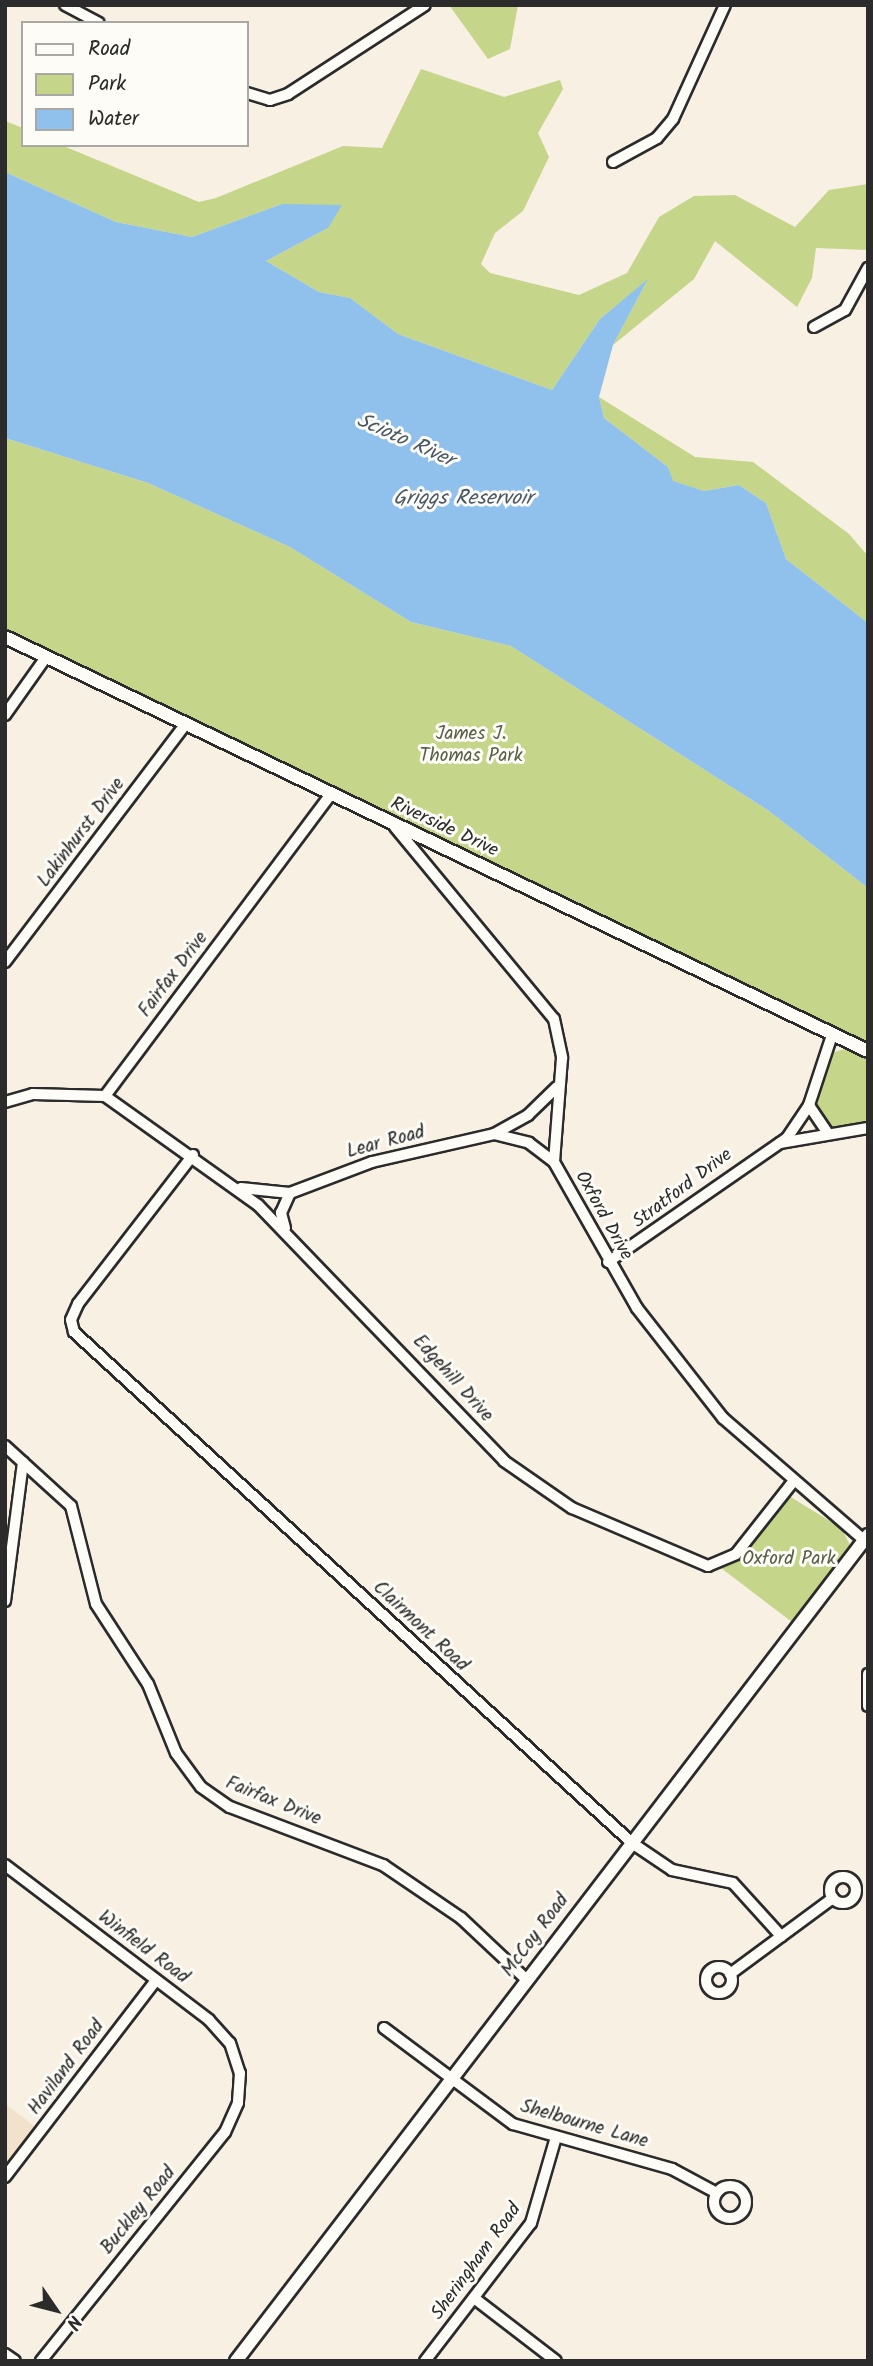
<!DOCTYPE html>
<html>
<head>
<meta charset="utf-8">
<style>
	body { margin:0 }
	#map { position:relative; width:873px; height:2366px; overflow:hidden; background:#f8f0e3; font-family:Kalam,sans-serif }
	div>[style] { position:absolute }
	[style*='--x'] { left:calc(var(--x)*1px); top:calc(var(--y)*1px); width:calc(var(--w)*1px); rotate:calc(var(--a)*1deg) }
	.built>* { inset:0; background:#f2e1cb }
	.green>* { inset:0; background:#c5d589 }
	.water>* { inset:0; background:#90c1ec }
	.roads { filter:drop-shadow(2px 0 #2b2b2b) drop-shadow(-2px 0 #2b2b2b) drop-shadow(0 2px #2b2b2b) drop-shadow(0 -2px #2b2b2b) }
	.minor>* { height:10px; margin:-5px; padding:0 5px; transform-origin:5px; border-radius:5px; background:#fdfcf7 }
	.minor>.ring { margin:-5px; padding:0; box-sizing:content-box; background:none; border:10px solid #fdfcf7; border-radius:50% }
	.major>* { height:12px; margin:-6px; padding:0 6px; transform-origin:6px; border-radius:6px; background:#fdfcf7 }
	span { translate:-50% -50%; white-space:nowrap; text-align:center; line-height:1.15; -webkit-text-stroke:6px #fdfcf7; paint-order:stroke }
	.park-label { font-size:19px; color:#595e47 }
	.street-label { font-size:19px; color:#2b2b2b }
	.water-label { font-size:21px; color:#495865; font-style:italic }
	.frame { position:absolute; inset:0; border:7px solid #2b2b2b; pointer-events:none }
	.legend { position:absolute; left:21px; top:21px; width:228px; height:126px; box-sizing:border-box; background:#fdfcf7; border:2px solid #a9a8a5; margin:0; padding:9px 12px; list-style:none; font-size:21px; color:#2b2b2b }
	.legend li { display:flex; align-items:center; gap:14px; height:35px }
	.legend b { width:35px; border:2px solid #a9a8a5 }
	.north { position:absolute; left:21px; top:2275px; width:70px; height:70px; -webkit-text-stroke:5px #fdfcf7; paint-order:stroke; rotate:125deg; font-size:19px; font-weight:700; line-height:28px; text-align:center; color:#2b2b2b }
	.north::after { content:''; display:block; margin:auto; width:24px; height:32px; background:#2b2b2b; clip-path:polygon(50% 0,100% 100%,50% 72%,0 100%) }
</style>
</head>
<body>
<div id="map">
	<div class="built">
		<div style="clip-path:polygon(5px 2104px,37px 2128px,5px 2169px)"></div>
	</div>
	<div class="green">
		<div style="clip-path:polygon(449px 5px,518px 5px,510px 49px,488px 59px)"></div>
		<div style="clip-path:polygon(421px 69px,504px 97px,560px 80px,563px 89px,538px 133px,549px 157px,523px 211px,495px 233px,481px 264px,490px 273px,579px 295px,627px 273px,659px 217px,694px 196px,735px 195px,795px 227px,829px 190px,868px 184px,868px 250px,816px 248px,812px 278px,797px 307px,715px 241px,694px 279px,613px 345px,647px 281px,600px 319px,552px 390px,398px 334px,350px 298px,319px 292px,266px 261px,328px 228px,282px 204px,192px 237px,116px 222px,5px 172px,5px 121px,23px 128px,23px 145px,61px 145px,199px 202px,216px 198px,343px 146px,382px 148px)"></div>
		<div style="clip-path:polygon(599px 397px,695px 457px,753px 462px,849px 534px,868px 556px,868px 623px,786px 559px,766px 503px,739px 485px,704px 491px,672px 481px,668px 467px,604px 418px)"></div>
		<div style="clip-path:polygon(5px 438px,148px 483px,290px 547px,411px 622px,511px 646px,769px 811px,868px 888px,868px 1051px,5px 637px)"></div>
		<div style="clip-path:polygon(845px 1049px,868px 1060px,868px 1125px,830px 1128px,813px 1104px,831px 1053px)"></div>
		<div style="clip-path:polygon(789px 1496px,841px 1528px,850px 1545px,792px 1622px,721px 1568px)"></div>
	</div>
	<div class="water">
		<div style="clip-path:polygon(5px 172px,116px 222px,192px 237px,282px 204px,342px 205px,328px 228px,266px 261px,319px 292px,350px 298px,398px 334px,552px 390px,600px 319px,648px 279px,613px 345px,599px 397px,604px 418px,668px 467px,673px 481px,704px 491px,739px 485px,766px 503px,786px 559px,868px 623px,868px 888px,769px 811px,511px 646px,411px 622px,290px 547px,148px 483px,5px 438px)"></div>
	</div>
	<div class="roads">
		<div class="minor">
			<div style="--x:65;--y:5;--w:38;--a:28"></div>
			<div style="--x:247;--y:93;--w:24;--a:17"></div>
			<div style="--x:270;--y:100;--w:19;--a:-18"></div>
			<div style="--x:288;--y:94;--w:163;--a:-33"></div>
			<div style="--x:613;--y:162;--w:50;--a:-28.6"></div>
			<div style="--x:657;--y:138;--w:25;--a:-50"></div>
			<div style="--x:673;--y:119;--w:125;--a:-65.5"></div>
			<div style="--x:814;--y:327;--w:35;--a:-29"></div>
			<div style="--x:845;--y:310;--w:48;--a:-61.3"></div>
			<div style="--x:5;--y:715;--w:71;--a:-54.7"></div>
			<div style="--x:395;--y:827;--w:249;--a:50.4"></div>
			<div style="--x:554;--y:1019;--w:40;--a:78"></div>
			<div style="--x:562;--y:1058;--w:104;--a:94.4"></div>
			<div style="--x:554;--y:1162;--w:168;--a:60.4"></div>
			<div style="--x:637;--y:1308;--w:140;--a:52"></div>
			<div style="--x:723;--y:1418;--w:186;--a:40.9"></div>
			<div style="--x:5;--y:962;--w:298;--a:-52.8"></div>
			<div style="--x:105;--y:1096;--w:188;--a:35.5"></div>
			<div style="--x:258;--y:1205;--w:355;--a:46.1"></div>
			<div style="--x:504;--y:1461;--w:83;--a:34.7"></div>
			<div style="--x:572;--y:1508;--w:148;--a:23.1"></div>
			<div style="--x:708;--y:1566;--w:30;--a:-23"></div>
			<div style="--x:736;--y:1554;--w:90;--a:-51.7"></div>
			<div style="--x:5;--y:1102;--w:29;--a:-16"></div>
			<div style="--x:33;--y:1094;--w:72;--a:1.6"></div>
			<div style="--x:105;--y:1096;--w:376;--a:-53.2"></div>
			<div style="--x:827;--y:1132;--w:32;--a:-124"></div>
			<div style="--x:809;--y:1105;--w:74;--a:-71.8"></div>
			<div style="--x:494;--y:1134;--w:36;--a:14"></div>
			<div style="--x:529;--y:1143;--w:31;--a:37"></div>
			<div style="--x:780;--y:1143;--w:89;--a:-9.7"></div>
			<div style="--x:193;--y:1155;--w:188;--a:127.7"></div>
			<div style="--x:78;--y:1304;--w:17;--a:114"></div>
			<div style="--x:71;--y:1320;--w:12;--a:76"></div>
			<div style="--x:74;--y:1332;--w:757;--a:42.48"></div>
			<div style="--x:632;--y:1843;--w:48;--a:34"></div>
			<div style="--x:672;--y:1870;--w:62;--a:12"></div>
			<div style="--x:733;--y:1883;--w:72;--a:47.8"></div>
			<div style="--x:241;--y:1188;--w:49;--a:5.8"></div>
			<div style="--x:285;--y:1228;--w:16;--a:-105"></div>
			<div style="--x:281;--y:1213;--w:22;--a:-66"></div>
			<div style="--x:290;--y:1193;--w:88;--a:-20.7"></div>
			<div style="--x:372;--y:1162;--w:125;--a:-12.9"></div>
			<div style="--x:494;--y:1134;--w:39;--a:-29"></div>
			<div style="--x:528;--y:1115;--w:40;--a:-44"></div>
			<div style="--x:608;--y:1262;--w:218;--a:-34.7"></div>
			<div style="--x:787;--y:1138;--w:40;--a:-56"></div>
			<div style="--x:5;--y:1446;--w:89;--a:42.3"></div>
			<div style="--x:71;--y:1506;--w:101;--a:75.7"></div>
			<div style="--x:96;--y:1604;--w:95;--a:57"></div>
			<div style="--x:148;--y:1684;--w:74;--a:67.9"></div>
			<div style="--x:176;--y:1753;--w:42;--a:53.7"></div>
			<div style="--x:201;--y:1787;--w:35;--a:35"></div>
			<div style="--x:230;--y:1807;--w:164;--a:20.8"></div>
			<div style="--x:383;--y:1865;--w:94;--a:34.2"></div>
			<div style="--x:461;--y:1918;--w:91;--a:43.2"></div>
			<div style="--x:5;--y:1601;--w:140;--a:-82.6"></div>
			<div style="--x:868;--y:1674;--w:32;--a:90"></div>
			<div style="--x:5;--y:1865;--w:256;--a:37.2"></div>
			<div style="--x:209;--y:2020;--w:31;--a:48"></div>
			<div style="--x:230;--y:2043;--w:32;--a:72"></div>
			<div style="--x:240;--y:2073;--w:30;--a:94"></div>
			<div style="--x:238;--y:2103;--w:32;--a:114"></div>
			<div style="--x:225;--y:2132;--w:294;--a:128.8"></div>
			<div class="ring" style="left:830px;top:1877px;width:16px;height:16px"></div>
			<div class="ring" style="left:706px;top:1967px;width:16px;height:16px"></div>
			<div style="--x:730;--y:1974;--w:128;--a:-36.4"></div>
			<div style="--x:384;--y:2028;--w:161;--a:36.7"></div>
			<div style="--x:513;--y:2124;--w:165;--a:15.8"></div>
			<div style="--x:672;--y:2169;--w:49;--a:28.1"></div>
			<div style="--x:5;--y:2177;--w:248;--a:-52.5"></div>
			<div class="ring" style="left:714px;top:2186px;width:22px;height:22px"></div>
			<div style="--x:474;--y:2298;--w:103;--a:37.5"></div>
			<div style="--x:5;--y:2354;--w:12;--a:35"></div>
			<div style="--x:425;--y:2361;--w:174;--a:-52.5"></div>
			<div style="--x:531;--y:2223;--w:90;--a:-73.8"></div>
		</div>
		<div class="major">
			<div style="--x:5;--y:637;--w:957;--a:25.63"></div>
			<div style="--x:236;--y:2361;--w:1040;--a:-52.58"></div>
		</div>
	</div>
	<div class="park-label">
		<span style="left:471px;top:746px">James J.<br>Thomas Park</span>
		<span style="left:789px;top:1560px">Oxford Park</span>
	</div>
	<div class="street-label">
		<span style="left:444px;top:828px;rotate:25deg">Riverside Drive</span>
		<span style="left:82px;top:833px;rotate:-53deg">Lakinhurst Drive</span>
		<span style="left:174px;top:975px;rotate:-53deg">Fairfax Drive</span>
		<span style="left:386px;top:1143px;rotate:-15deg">Lear Road</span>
		<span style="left:683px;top:1189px;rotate:-37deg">Stratford Drive</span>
		<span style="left:603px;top:1216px;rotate:61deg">Oxford Drive</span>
		<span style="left:452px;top:1379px;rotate:48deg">Edgehill Drive</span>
		<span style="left:420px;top:1627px;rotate:43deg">Clairmont Road</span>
		<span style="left:273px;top:1802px;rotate:22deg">Fairfax Drive</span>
		<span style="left:536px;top:1936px;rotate:-53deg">McCoy Road</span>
		<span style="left:143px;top:1948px;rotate:37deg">Winfield Road</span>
		<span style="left:67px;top:2068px;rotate:-53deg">Haviland Road</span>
		<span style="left:584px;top:2125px;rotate:16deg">Shelbourne Lane</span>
		<span style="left:139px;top:2211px;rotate:-51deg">Buckley Road</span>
		<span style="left:477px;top:2262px;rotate:-54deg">Sheringham Road</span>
	</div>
	<div class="water-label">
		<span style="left:405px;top:441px;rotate:24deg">Scioto River</span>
		<span style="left:463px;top:499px">Griggs Reservoir</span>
	</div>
	<div class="frame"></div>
	<ul class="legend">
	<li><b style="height:9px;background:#fdfcf7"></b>Road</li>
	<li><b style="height:19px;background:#c5d589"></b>Park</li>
	<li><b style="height:19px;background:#90c1ec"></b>Water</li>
	</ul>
	<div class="north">N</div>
</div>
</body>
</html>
